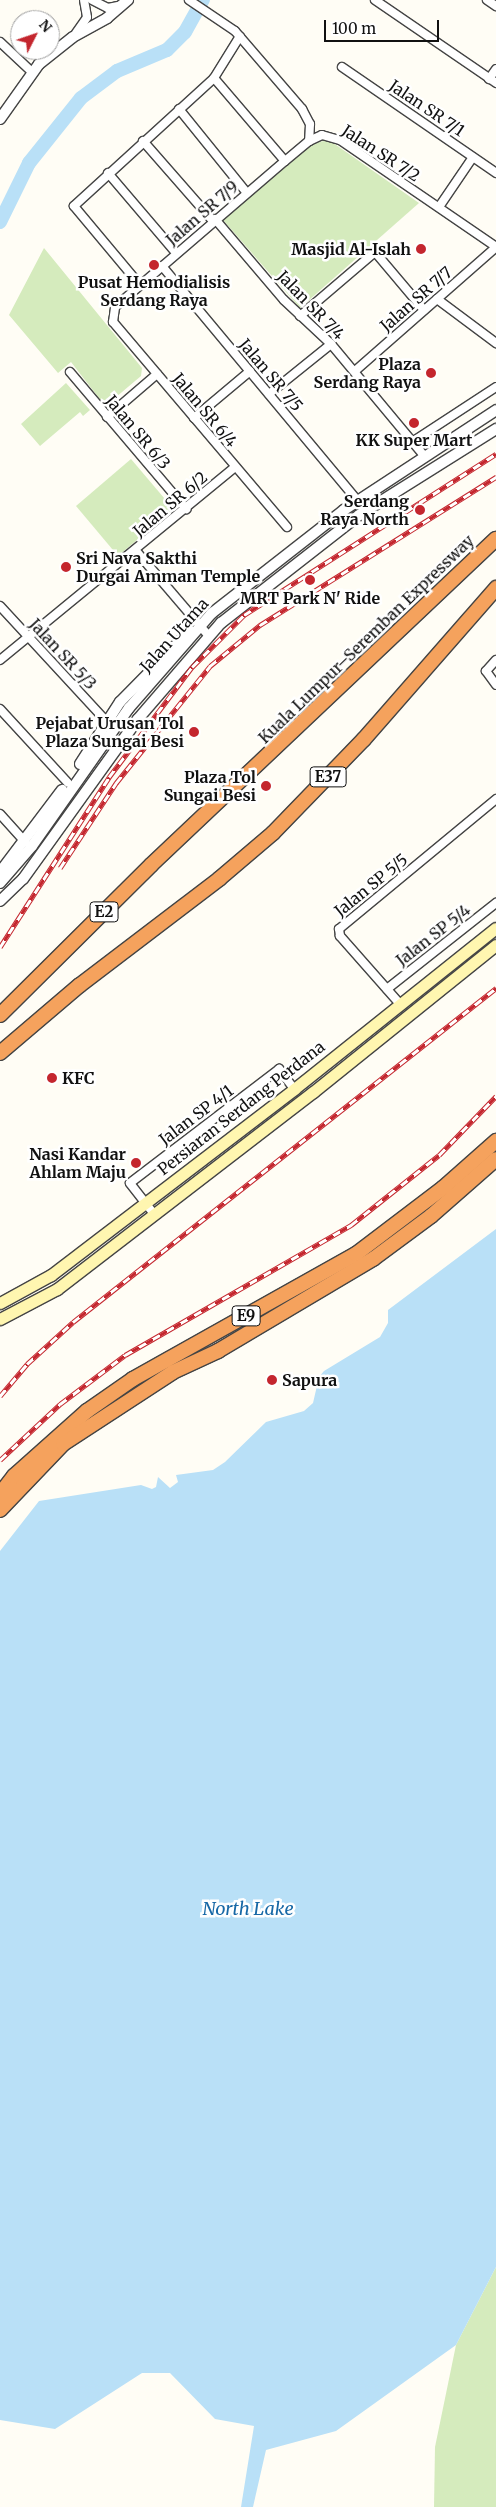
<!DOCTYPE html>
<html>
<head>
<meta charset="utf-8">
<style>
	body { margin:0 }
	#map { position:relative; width:496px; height:2507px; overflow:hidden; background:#fffdf5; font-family:Merriweather,serif }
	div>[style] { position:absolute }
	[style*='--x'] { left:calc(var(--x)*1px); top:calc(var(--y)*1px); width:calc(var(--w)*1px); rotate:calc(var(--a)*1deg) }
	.green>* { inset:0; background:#d5ebbd }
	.water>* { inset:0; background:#b9e0f7 }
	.river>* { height:14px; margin:-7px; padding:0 7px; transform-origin:7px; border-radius:7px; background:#b9e0f7 }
	.roads { filter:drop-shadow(1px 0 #444) drop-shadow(-1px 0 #444) drop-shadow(0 1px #444) drop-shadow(0 -1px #444) }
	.minor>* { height:8px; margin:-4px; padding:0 4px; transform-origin:4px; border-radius:4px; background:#fff }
	.tertiary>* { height:10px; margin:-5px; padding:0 5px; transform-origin:5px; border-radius:5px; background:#fff }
	.secondary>* { height:11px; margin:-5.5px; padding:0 5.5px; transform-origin:5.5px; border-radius:5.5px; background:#fff6b0 }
	.motorway>* { height:14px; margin:-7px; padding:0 7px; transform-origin:7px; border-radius:7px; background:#f5a25d }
	.rail>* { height:4.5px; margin-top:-2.25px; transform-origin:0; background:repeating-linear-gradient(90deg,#fff 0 8px,#c4262e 0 16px); box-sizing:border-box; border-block:1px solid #c4262e }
	.dots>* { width:14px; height:14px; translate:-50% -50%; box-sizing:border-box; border:2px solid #fff; border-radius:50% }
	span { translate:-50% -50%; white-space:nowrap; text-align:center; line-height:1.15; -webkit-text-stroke:5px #fff; paint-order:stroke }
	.shield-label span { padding:1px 4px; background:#fff; border:1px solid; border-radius:4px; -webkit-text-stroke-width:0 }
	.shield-label { font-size:15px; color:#111; font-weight:700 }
	.street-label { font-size:16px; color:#111 }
	.poi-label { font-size:16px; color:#111; font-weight:700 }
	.right { translate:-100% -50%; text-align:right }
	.left { translate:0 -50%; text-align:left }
	.water-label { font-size:18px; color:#1768a6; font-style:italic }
	.north { position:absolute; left:10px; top:10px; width:50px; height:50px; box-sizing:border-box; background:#fff; border:1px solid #a0a0a0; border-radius:50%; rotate:49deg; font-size:14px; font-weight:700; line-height:20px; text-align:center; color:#111 }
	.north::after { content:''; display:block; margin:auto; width:18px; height:22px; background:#c4262e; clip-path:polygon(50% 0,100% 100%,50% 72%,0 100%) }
	.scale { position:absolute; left:324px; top:20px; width:115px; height:22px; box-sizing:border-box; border:2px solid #111; border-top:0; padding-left:6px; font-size:15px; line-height:18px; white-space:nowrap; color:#111; -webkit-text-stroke:4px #fff; paint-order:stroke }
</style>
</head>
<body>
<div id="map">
	<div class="green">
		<div style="clip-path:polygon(329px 140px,419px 203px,300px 308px,223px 220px,314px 143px)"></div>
		<div style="clip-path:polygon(44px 248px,142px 368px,141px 376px,109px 403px,102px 402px,71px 362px,58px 373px,9px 315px)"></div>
		<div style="clip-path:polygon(66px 383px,90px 410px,83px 416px,80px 412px,40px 446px,21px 424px)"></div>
		<div style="clip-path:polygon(131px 459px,170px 505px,170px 512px,118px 556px,76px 506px)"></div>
		<div style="clip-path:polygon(496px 2267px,496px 2507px,434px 2507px,435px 2447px,456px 2345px)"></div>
	</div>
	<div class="water">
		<div style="clip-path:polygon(496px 1229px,496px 2267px,456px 2345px,336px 2431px,266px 2450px,253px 2507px,241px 2507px,254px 2426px,215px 2419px,170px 2373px,142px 2373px,55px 2429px,0 2420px,0 1551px,39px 1501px,141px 1485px,152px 1489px,156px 1487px,158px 1477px,170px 1488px,178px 1482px,176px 1475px,213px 1470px,225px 1462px,266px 1422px,304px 1411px,313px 1403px,319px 1377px,324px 1371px,380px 1337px,388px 1323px,388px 1310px)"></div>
	</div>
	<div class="river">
		<div style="--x:0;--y:222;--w:66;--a:-63.8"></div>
		<div style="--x:29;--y:163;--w:83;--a:-51.3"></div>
		<div style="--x:81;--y:98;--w:45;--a:-36.9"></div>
		<div style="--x:117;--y:71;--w:54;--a:-22.8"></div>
		<div style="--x:167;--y:50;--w:25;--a:-45"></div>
		<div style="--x:185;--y:32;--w:37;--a:-61"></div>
	</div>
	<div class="roads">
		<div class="minor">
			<div style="--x:92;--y:0;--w:18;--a:27"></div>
			<div style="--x:108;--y:8;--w:14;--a:-12"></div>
			<div style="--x:189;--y:0;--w:55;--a:34"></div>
			<div style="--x:235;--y:31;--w:103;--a:49.3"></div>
			<div style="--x:302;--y:109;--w:17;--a:62"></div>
			<div style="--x:310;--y:124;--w:17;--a:93"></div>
			<div style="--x:375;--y:0;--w:147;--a:34.4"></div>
			<div style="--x:487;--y:0;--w:11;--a:34"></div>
			<div style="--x:76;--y:33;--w:19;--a:-55"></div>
			<div style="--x:87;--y:17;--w:17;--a:-100"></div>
			<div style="--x:0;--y:42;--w:44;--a:43.2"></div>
			<div style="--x:342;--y:67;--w:187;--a:34.5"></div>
			<div style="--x:214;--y:78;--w:109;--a:49.5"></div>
			<div style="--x:489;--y:79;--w:12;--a:-55"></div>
			<div style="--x:179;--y:109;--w:108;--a:51"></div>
			<div style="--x:143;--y:141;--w:106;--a:48.8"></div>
			<div style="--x:108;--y:173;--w:105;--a:49.6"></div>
			<div style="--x:439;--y:207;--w:60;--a:-55.8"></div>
			<div style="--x:215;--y:219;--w:106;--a:49.6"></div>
			<div style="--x:284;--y:300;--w:64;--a:43.1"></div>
			<div style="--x:331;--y:344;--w:147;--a:50.2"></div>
			<div style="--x:162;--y:266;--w:306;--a:50.2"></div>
			<div style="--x:140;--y:285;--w:103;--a:-129.9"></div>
			<div style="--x:74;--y:206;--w:190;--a:-42.4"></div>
			<div style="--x:214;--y:78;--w:49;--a:-58.2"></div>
			<div style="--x:437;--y:299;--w:74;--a:36.7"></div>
			<div style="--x:300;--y:316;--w:99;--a:-40.5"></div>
			<div style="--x:375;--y:252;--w:76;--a:49.8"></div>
			<div style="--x:355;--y:371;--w:188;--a:-41.3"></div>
			<div style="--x:70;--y:372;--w:180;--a:49.7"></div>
			<div style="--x:269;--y:394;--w:80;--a:-38.9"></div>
			<div style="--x:107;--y:417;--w:66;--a:-40.7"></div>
			<div style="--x:194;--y:418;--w:73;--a:-40"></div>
			<div style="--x:412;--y:442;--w:100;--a:-33.2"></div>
			<div style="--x:287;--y:527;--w:269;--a:-130.3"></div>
			<div style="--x:113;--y:322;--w:15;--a:-82"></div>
			<div style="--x:115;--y:307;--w:224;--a:-40.7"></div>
			<div style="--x:285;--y:161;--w:31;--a:-40"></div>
			<div style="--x:309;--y:141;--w:14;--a:-25"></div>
			<div style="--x:322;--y:135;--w:19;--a:16"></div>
			<div style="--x:340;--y:140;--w:189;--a:34.4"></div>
			<div style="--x:136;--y:551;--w:111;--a:49.4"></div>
			<div style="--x:0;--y:606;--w:156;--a:47.3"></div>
			<div style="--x:0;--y:660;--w:304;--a:-39.4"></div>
			<div style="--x:496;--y:660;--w:15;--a:132"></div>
			<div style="--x:486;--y:671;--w:17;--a:54"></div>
			<div style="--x:0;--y:709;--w:100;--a:47.4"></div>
			<div style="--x:0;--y:814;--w:38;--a:48"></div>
			<div style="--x:387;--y:989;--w:139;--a:-38.3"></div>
			<div style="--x:400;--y:1004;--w:91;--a:-131.4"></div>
			<div style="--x:340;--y:936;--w:7;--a:-98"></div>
			<div style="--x:339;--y:929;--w:204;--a:-39.6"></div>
			<div style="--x:154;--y:1214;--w:39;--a:-128"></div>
			<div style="--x:130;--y:1183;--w:188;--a:-37.4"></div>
			<div style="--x:279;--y:1069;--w:25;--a:53"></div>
		</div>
		<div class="tertiary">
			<div style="--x:0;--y:119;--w:67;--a:-54.7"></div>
			<div style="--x:39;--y:64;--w:43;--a:-38.5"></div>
			<div style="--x:73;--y:37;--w:39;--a:-29"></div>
			<div style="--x:107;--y:18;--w:28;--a:-41"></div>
			<div style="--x:80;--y:764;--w:74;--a:-57.2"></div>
			<div style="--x:120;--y:702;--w:100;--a:-45.4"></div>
			<div style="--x:0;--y:872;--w:103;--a:-52.9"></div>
			<div style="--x:0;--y:883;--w:49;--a:-49.1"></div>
			<div style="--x:32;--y:846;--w:169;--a:-54.9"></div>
			<div style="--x:129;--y:708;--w:126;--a:-48.9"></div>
			<div style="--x:212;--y:613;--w:167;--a:-38"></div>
			<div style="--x:344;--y:510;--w:182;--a:-33.3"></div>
			<div style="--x:0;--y:901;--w:32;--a:-44"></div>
			<div style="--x:23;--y:879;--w:197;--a:-54.3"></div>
			<div style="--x:138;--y:719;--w:127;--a:-49.2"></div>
			<div style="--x:221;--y:623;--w:175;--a:-38"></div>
			<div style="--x:359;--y:515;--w:162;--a:-32.1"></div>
		</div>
		<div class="secondary">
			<div style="--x:0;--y:1303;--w:58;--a:-28.8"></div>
			<div style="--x:51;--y:1275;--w:306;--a:-37.4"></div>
			<div style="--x:294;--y:1089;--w:258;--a:-38.6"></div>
			<div style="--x:0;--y:1319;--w:64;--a:-27.8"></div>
			<div style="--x:57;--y:1289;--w:323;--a:-37.6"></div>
			<div style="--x:313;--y:1092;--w:235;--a:-38.8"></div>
		</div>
		<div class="motorway">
			<div style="--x:0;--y:1015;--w:213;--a:-44.8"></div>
			<div style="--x:151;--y:865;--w:475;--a:-43.4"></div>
			<div style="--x:0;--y:1053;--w:105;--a:-40.4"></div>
			<div style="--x:80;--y:985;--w:175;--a:-37.3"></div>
			<div style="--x:219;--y:879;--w:71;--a:-40.4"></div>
			<div style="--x:273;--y:833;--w:131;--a:-45.9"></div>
			<div style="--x:364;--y:739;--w:201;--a:-48.8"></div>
			<div style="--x:0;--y:1494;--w:23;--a:-52"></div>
			<div style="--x:14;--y:1476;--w:98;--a:-41.7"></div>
			<div style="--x:87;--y:1411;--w:56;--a:-34.8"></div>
			<div style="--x:133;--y:1379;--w:256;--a:-29.3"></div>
			<div style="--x:356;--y:1254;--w:109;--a:-37.2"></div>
			<div style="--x:443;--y:1188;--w:71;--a:-41.6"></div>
			<div style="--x:0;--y:1510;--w:91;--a:-46.3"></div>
			<div style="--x:63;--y:1444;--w:131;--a:-33.2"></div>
			<div style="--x:173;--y:1372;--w:50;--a:-25"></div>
			<div style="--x:218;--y:1351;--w:180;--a:-30.7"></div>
			<div style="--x:373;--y:1259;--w:72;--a:-36.6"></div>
			<div style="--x:431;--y:1216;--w:86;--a:-41.2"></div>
		</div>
	</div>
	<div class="rail">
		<div style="--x:60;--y:868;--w:102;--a:-56.6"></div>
		<div style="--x:116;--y:783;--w:150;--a:-51.2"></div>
		<div style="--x:210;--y:666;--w:65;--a:-39.4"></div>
		<div style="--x:260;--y:625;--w:279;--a:-32.1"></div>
		<div style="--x:0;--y:947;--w:202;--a:-57.3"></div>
		<div style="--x:109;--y:777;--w:138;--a:-53"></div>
		<div style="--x:192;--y:667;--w:74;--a:-45"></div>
		<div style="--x:244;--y:615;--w:299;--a:-32.6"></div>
		<div style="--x:0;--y:1396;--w:42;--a:-49.8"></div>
		<div style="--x:27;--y:1364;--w:62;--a:-42.4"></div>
		<div style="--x:73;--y:1322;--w:539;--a:-38.29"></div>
		<div style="--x:0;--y:1460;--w:82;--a:-43"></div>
		<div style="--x:60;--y:1404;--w:81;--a:-37"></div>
		<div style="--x:125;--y:1355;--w:261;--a:-29.9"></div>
		<div style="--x:351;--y:1225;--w:112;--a:-38.5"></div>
		<div style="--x:439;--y:1155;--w:82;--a:-46"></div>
	</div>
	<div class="dots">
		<div style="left:421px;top:249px;background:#c4262e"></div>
		<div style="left:154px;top:265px;background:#c4262e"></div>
		<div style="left:431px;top:373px;background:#c4262e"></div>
		<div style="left:414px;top:423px;background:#c4262e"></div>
		<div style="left:420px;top:510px;background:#c4262e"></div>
		<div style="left:66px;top:567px;background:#c4262e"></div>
		<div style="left:310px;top:580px;background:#c4262e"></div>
		<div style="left:194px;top:732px;background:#c4262e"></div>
		<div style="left:266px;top:786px;background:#c4262e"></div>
		<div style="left:52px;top:1078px;background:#c4262e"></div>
		<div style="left:136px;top:1163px;background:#c4262e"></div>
		<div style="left:272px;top:1380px;background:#c4262e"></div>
	</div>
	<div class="shield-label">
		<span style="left:328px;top:777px">E37</span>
		<span style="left:104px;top:912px">E2</span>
		<span style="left:246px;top:1316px">E9</span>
	</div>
	<div class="street-label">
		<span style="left:427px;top:108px;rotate:34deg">Jalan SR 7/1</span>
		<span style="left:381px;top:153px;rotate:33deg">Jalan SR 7/2</span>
		<span style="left:202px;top:213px;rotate:-41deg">Jalan SR 7/9</span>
		<span style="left:416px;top:299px;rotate:-41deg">Jalan SR 7/7</span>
		<span style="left:311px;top:305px;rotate:46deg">Jalan SR 7/4</span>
		<span style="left:271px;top:375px;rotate:50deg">Jalan SR 7/5</span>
		<span style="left:205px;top:410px;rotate:50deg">Jalan SR 6/4</span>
		<span style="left:138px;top:432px;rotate:50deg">Jalan SR 6/3</span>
		<span style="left:170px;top:504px;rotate:-40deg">Jalan SR 6/2</span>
		<span style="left:174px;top:635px;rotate:-48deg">Jalan Utama</span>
		<span style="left:366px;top:639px;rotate:-44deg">Kuala Lumpur–Seremban Expressway</span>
		<span style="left:63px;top:654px;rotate:47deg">Jalan SR 5/3</span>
		<span style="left:371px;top:885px;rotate:-39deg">Jalan SP 5/5</span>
		<span style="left:433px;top:935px;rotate:-38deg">Jalan SP 5/4</span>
		<span style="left:241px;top:1108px;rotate:-38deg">Persiaran Serdang Perdana</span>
		<span style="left:196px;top:1115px;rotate:-37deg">Jalan SP 4/1</span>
	</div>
	<div class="poi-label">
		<span class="right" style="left:411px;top:249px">Masjid Al-Islah</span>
		<span style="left:154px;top:291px">Pusat Hemodialisis<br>Serdang Raya</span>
		<span class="right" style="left:421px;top:373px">Plaza<br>Serdang Raya</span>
		<span style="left:414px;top:440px">KK Super Mart</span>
		<span class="right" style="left:409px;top:510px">Serdang<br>Raya North</span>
		<span class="left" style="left:76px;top:567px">Sri Nava Sakthi<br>Durgai Amman Temple</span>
		<span style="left:310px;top:598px">MRT Park N' Ride</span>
		<span class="right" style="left:184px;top:732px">Pejabat Urusan Tol<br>Plaza Sungai Besi</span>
		<span class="right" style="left:256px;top:786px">Plaza Tol<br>Sungai Besi</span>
		<span class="left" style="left:62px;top:1078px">KFC</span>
		<span class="right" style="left:126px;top:1163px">Nasi Kandar<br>Ahlam Maju</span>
		<span class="left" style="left:282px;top:1380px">Sapura</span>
	</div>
	<div class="water-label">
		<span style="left:248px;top:1909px">North Lake</span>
	</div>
	<div class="north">N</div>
	<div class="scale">100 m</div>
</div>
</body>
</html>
